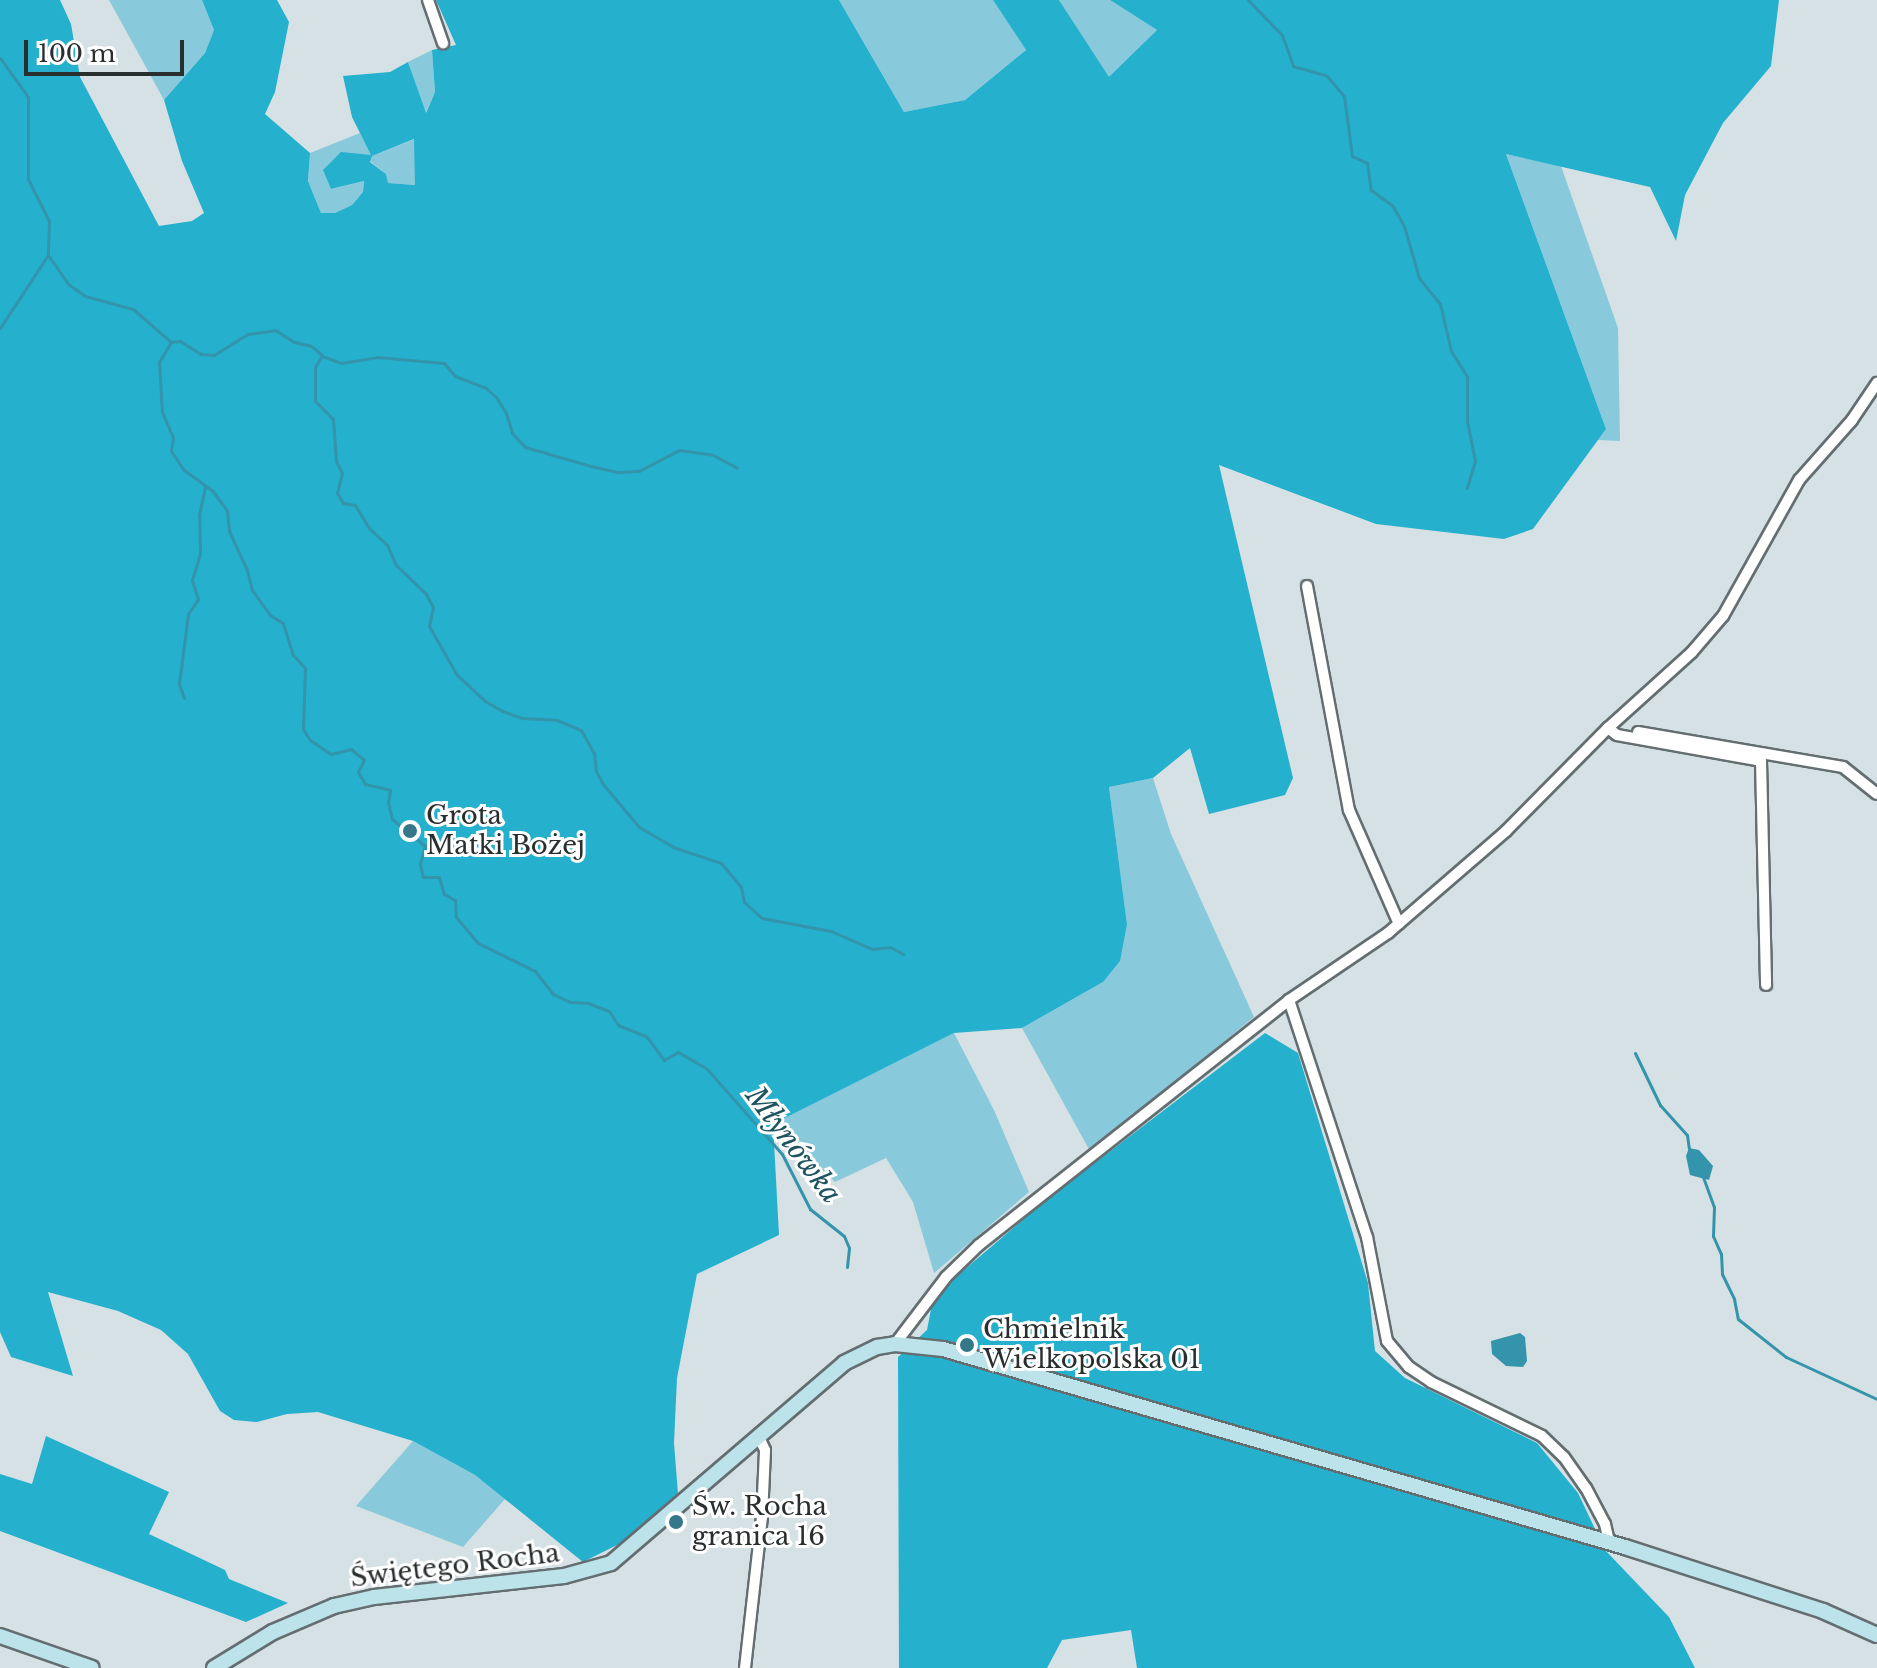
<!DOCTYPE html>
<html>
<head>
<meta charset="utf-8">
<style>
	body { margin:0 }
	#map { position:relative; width:1877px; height:1668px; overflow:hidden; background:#d5e1e4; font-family:"Libre Baskerville",serif }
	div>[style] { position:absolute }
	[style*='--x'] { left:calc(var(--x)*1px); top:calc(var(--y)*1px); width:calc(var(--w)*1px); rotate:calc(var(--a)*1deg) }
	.green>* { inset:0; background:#88cadb }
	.forest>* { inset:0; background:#25b0cd }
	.water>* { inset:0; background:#3394ab }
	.stream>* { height:3px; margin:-1.5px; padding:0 1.5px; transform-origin:1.5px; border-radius:1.5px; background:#3394ab }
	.roads { filter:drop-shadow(2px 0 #646e71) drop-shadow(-2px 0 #646e71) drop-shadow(0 2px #646e71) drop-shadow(0 -2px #646e71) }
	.street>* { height:10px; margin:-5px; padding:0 5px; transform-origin:5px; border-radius:5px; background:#fff }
	.secondary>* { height:14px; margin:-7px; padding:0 7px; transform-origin:7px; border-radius:7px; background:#bce2ea }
	.dots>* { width:22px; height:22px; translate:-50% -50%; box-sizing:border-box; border:4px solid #fff; border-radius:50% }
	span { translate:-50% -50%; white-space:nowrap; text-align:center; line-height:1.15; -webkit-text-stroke:6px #fff; paint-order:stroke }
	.poi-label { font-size:26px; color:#292e2f }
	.left { translate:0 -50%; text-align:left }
	.street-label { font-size:26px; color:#292e2f }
	.water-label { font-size:28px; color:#1e5360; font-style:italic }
	.scale { position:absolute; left:24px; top:40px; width:160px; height:36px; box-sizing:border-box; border:4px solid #292e2f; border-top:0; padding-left:10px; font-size:24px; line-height:28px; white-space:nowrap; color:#292e2f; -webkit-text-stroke:6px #fff; paint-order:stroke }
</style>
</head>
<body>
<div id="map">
	<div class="green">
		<div style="clip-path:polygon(109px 0,202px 0,214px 30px,205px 53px,164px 100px)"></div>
		<div style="clip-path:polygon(839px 0,993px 0,1026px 50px,965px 100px,904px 112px)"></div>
		<div style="clip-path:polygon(1059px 0,1110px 0,1157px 30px,1109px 78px)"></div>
		<div style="clip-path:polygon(432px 50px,435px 92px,425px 114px,408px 62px)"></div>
		<div style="clip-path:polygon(360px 133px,372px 156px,415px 139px,416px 185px,387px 183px,386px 174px,370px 161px,372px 157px,332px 189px,364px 181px,363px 192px,352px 205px,335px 213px,321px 213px,308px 181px,310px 153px)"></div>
		<div style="clip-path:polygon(1506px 154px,1561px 166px,1618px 328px,1620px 441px,1598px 440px,1606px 429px)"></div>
		<div style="clip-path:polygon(1153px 778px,1171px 834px,1254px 1017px,1090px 1151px,1022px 1028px,1103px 982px,1127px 924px,1109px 787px)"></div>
		<div style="clip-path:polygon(954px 1033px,994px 1110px,1029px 1192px,934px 1273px,913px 1202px,886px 1158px,835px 1182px,773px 1124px)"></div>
		<div style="clip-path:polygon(413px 1441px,475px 1475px,505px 1499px,463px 1547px,356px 1506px)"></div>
	</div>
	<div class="forest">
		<div style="clip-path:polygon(evenodd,0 0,60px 0,71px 24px,80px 77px,159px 226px,192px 221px,204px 213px,182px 161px,164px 100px,205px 53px,214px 30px,202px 0,277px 0,289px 22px,275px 92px,265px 114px,310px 153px,308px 181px,321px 213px,335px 213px,352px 205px,363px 192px,364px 181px,331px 189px,323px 170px,341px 152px,371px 155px,352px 117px,343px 76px,390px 72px,408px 62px,426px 113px,435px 92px,432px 50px,456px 45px,436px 0,839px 0,904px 112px,965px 100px,1026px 50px,993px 0,1059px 0,1109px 77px,1157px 30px,1110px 0,1779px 0,1771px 66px,1723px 123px,1685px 195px,1676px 241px,1650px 187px,1506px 154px,1606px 429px,1533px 529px,1504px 539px,1376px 524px,1219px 465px,1293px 778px,1285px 795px,1209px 814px,1190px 748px,1153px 778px,1109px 787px,1127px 924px,1120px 961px,1103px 982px,1022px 1028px,954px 1033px,773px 1124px,779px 1235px,697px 1274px,677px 1378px,674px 1443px,678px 1494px,625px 1541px,583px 1562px,475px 1475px,413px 1441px,318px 1412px,287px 1414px,257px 1422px,234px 1420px,220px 1411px,188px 1354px,161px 1330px,118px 1311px,48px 1292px,73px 1376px,11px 1357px,0 1332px,0 0,414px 139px,415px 185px,388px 183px,386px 174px,370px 162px,372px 156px,414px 139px)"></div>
		<div style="clip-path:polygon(1265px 1033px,1298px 1053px,1368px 1283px,1375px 1351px,1405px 1378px,1537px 1443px,1578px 1493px,1605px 1550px,1669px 1617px,1695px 1668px,1137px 1668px,1131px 1630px,1062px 1640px,1047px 1668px,899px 1668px,898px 1357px,927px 1330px,932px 1304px,958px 1275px,1045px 1201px)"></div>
		<div style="clip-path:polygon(46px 1436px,169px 1492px,149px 1534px,225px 1570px,229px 1579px,288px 1603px,246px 1622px,0 1531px,0 1474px,32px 1484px)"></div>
	</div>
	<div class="water">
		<div style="clip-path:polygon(1689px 1148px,1699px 1150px,1713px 1166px,1709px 1180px,1690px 1175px,1686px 1156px)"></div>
		<div style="clip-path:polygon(1520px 1333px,1525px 1337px,1527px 1361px,1523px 1367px,1506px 1366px,1492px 1354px,1491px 1341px)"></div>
	</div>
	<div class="stream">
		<div style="--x:1248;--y:0;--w:49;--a:45.8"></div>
		<div style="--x:1282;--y:35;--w:33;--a:70"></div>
		<div style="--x:1293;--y:66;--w:35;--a:16"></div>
		<div style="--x:1327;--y:76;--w:26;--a:50"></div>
		<div style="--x:1344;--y:96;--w:61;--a:82.4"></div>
		<div style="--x:1352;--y:156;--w:17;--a:25"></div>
		<div style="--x:1367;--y:163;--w:27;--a:82"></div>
		<div style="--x:1371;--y:190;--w:26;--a:36"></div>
		<div style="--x:1392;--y:205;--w:24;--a:60"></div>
		<div style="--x:1404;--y:226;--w:54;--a:73.9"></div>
		<div style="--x:1419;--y:278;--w:33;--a:51"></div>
		<div style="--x:1440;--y:304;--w:48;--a:76.8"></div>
		<div style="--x:1451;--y:351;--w:31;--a:58"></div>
		<div style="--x:1467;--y:377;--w:44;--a:90"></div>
		<div style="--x:1467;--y:421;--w:41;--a:78.7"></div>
		<div style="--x:1475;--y:461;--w:28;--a:107"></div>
		<div style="--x:0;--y:58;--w:48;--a:54.3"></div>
		<div style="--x:28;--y:97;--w:82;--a:90"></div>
		<div style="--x:28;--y:179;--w:47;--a:63.4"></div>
		<div style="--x:49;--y:221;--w:34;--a:92"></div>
		<div style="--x:48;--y:255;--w:35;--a:55"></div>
		<div style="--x:68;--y:284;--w:21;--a:35"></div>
		<div style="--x:85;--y:296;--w:50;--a:15.2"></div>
		<div style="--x:133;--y:309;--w:50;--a:41"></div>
		<div style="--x:171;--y:342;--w:23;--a:121"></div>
		<div style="--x:159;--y:362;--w:50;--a:86.6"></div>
		<div style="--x:162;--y:412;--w:28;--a:67"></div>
		<div style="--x:173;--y:438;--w:13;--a:99"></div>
		<div style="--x:171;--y:451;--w:23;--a:56"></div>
		<div style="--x:184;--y:470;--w:34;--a:36"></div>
		<div style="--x:212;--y:490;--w:26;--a:54"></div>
		<div style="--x:227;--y:511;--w:20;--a:84"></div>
		<div style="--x:229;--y:531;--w:43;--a:65.2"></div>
		<div style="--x:247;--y:570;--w:21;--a:76"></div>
		<div style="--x:252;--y:590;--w:31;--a:54"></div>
		<div style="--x:270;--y:615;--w:15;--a:32"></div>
		<div style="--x:283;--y:623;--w:34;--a:73"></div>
		<div style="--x:293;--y:655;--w:18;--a:47"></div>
		<div style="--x:305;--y:668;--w:61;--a:91.9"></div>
		<div style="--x:303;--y:729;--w:13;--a:58"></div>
		<div style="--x:310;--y:740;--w:25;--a:34"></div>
		<div style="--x:331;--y:754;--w:21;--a:-14"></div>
		<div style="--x:351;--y:749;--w:17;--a:40"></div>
		<div style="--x:364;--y:760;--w:13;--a:117"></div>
		<div style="--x:358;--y:772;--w:14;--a:60"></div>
		<div style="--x:365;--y:784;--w:26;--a:13"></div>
		<div style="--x:390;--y:790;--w:12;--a:99"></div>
		<div style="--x:388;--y:802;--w:17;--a:77"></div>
		<div style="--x:392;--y:819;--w:43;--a:39.3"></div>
		<div style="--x:425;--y:846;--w:19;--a:106"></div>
		<div style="--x:420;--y:864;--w:13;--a:77"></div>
		<div style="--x:423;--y:877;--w:16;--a:0"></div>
		<div style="--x:439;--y:877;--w:18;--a:74"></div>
		<div style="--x:444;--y:894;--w:13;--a:29"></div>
		<div style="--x:455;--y:900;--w:17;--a:87"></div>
		<div style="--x:456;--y:917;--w:34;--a:50"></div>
		<div style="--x:478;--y:943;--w:64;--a:26.2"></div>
		<div style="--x:535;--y:971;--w:29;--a:52"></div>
		<div style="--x:553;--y:994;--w:19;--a:25"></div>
		<div style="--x:570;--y:1002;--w:18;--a:3"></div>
		<div style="--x:588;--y:1003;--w:22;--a:21"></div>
		<div style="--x:609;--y:1011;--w:17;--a:57"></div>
		<div style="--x:618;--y:1025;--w:31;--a:22"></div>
		<div style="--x:647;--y:1037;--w:29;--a:54"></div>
		<div style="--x:664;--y:1060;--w:16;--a:-30"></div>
		<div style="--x:678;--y:1052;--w:34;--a:30"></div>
		<div style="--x:707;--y:1069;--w:113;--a:48.6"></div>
		<div style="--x:782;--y:1154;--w:62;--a:63"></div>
		<div style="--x:810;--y:1209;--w:43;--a:38.5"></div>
		<div style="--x:844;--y:1236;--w:13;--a:67"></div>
		<div style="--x:849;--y:1248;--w:19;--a:96"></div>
		<div style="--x:0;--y:328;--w:87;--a:-56.7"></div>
		<div style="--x:171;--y:342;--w:9;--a:-6"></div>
		<div style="--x:180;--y:341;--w:25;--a:32"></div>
		<div style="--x:201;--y:354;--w:13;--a:4"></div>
		<div style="--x:214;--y:355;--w:40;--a:-32"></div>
		<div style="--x:248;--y:334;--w:27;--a:-8"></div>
		<div style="--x:275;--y:330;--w:22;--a:32"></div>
		<div style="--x:294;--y:342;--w:17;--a:13"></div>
		<div style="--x:311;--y:346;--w:14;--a:39"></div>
		<div style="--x:322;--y:355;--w:14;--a:120"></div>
		<div style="--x:315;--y:367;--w:34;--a:90"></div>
		<div style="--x:315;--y:401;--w:25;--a:45"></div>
		<div style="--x:333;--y:419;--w:42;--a:85.9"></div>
		<div style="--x:336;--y:461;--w:13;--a:63"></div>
		<div style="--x:342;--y:473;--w:21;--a:104"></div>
		<div style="--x:337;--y:493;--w:12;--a:59"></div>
		<div style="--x:343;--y:503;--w:12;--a:9"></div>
		<div style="--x:355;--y:505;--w:27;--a:59"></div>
		<div style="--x:369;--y:528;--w:25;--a:43"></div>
		<div style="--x:387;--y:545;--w:22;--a:66"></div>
		<div style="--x:396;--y:565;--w:42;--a:44"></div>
		<div style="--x:426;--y:594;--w:15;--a:62"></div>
		<div style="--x:433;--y:607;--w:19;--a:102"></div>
		<div style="--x:429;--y:626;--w:56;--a:60.3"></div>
		<div style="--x:457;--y:675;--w:38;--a:43"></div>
		<div style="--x:485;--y:701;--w:20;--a:30"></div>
		<div style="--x:502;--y:711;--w:21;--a:19"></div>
		<div style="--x:522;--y:718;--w:35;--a:3"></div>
		<div style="--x:557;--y:720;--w:26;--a:23"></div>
		<div style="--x:581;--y:730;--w:26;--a:61"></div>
		<div style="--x:594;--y:753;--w:18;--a:84"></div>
		<div style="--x:596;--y:771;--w:15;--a:62"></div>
		<div style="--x:603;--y:784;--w:56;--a:50.1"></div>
		<div style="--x:639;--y:827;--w:39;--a:30"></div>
		<div style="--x:673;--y:847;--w:51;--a:18.4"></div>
		<div style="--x:721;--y:863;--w:31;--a:50"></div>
		<div style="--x:741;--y:887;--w:15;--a:79"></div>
		<div style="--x:744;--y:902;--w:24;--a:42"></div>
		<div style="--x:762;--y:918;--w:70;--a:10.7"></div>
		<div style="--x:831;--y:931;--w:45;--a:23.7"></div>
		<div style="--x:872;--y:949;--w:18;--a:-6"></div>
		<div style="--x:890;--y:947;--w:15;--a:28"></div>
		<div style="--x:322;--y:356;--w:20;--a:20"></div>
		<div style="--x:341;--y:363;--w:36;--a:-9"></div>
		<div style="--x:377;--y:357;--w:67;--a:5.1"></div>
		<div style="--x:444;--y:363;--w:17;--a:50"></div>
		<div style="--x:455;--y:376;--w:33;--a:21"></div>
		<div style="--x:486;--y:388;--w:13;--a:42"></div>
		<div style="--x:496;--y:397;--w:19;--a:58"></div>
		<div style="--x:506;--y:413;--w:21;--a:73"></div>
		<div style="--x:512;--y:433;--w:19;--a:47"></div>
		<div style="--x:525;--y:447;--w:69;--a:16.1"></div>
		<div style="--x:591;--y:466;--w:28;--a:13"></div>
		<div style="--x:618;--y:472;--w:21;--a:-3"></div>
		<div style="--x:639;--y:471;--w:45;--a:-27.7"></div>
		<div style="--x:679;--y:450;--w:34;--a:8"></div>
		<div style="--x:713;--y:455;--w:27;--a:28"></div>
		<div style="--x:184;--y:698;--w:15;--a:-110"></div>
		<div style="--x:179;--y:684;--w:71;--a:-82.7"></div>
		<div style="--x:188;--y:614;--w:18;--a:-56"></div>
		<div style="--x:198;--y:599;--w:20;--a:-108"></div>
		<div style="--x:192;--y:580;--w:27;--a:-73"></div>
		<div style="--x:200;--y:554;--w:39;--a:-91"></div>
		<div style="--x:199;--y:515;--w:30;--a:-78"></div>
		<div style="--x:1635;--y:1053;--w:58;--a:64.3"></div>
		<div style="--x:1660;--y:1105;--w:40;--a:48"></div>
		<div style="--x:1687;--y:1135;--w:14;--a:82"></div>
		<div style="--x:1703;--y:1177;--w:32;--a:70"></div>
		<div style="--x:1714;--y:1207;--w:29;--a:92"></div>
		<div style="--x:1713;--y:1236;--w:20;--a:66"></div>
		<div style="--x:1721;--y:1254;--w:20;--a:87"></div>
		<div style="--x:1722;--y:1274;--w:28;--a:64"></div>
		<div style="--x:1734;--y:1299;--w:20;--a:79"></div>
		<div style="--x:1738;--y:1319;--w:61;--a:38.4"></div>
		<div style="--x:1786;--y:1357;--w:100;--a:24.8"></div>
	</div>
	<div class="roads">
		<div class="street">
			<div style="--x:428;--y:0;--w:46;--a:70.8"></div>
			<div style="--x:1307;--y:586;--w:228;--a:79.4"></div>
			<div style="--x:1349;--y:810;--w:124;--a:66.3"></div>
			<div style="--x:1608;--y:728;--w:11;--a:38"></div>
			<div style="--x:1617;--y:735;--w:146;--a:10.2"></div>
			<div style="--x:1761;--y:761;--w:224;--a:88.7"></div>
			<div style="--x:1638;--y:732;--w:208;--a:9.7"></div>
			<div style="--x:1843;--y:767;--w:43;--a:38.5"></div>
			<div style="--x:1289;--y:1000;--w:250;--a:71.8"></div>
			<div style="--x:1367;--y:1237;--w:106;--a:79.1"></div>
			<div style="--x:1387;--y:1341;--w:34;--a:50"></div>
			<div style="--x:1409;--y:1367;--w:27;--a:34"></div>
			<div style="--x:1431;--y:1382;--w:123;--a:25.9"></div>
			<div style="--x:1542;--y:1436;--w:30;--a:44"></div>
			<div style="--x:1564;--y:1457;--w:38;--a:55"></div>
			<div style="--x:1586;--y:1488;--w:41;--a:62.2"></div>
			<div style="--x:1605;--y:1524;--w:18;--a:77"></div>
			<div style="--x:895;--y:1344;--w:84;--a:-52.7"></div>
			<div style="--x:946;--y:1277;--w:46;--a:-44.1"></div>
			<div style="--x:979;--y:1245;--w:395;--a:-38.3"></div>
			<div style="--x:1289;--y:1000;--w:120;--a:-34.1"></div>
			<div style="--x:1388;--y:933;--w:156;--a:-40.8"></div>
			<div style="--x:1506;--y:831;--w:145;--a:-45.3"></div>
			<div style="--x:1608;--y:728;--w:113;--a:-42.1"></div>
			<div style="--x:1692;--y:652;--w:48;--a:-49.3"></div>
			<div style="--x:1723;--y:616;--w:156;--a:-60.8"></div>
			<div style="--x:1799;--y:480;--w:80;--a:-48.5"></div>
			<div style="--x:1852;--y:420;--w:45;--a:-56"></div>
			<div style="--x:745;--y:1668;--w:152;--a:-83.6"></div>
			<div style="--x:762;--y:1517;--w:67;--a:-87.4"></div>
			<div style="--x:765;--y:1450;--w:14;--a:-115"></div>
		</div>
		<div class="secondary">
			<div style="--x:0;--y:1636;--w:97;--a:19.2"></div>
			<div style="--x:214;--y:1668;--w:69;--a:-31.4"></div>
			<div style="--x:273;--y:1632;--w:66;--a:-23.1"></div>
			<div style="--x:334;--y:1606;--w:41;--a:-12.7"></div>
			<div style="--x:374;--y:1597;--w:191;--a:-6.3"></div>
			<div style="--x:564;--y:1576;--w:49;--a:-15.5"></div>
			<div style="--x:611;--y:1563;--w:307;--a:-40.6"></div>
			<div style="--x:844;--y:1363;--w:37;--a:-26"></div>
			<div style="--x:877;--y:1347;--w:18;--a:-9"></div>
			<div style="--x:895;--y:1344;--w:48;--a:5.9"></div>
			<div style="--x:943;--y:1349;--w:710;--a:16.19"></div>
			<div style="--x:1625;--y:1547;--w:208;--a:17.9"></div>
			<div style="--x:1823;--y:1611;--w:59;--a:24"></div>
		</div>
	</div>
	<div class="dots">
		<div style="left:410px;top:831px;background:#357889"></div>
		<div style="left:967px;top:1345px;background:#357889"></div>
		<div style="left:676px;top:1522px;background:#357889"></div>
	</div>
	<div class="poi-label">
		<span class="left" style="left:426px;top:831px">Grota<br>Matki Bożej</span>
		<span class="left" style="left:983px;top:1345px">Chmielnik<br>Wielkopolska 01</span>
		<span class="left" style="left:692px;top:1522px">Św. Rocha<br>granica 16</span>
	</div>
	<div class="street-label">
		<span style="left:455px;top:1566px;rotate:-7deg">Świętego Rocha</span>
	</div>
	<div class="water-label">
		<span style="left:793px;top:1145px;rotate:53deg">Młynówka</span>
	</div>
	<div class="scale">100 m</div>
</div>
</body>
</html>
